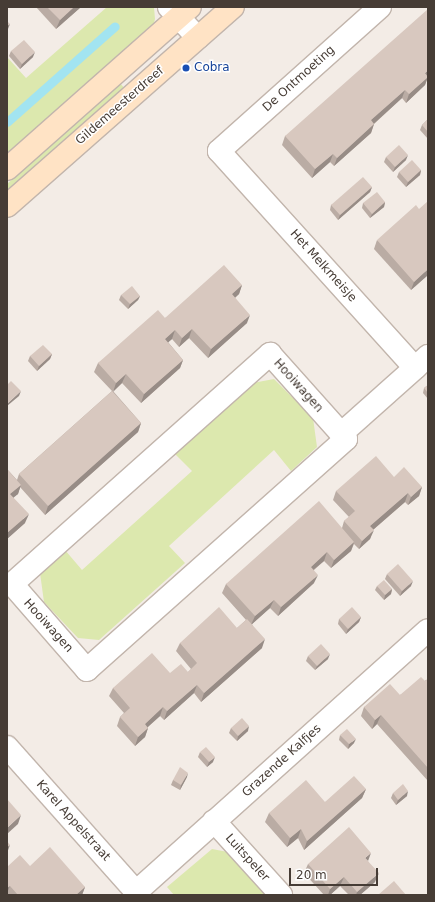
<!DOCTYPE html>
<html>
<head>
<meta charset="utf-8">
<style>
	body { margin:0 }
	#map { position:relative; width:435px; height:902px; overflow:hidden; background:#f3ece6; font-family:"DejaVu Sans",sans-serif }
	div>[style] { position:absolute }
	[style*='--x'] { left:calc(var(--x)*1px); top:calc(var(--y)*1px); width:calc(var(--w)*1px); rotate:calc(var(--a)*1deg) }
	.green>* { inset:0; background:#dce8ae }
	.stream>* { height:9px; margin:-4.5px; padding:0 4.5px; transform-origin:4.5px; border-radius:4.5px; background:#a2e4f1 }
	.roads { filter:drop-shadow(1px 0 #c2b5ac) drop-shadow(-1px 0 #c2b5ac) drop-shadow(0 1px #c2b5ac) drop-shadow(0 -1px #c2b5ac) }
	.street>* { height:22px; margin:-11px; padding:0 11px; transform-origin:11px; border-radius:11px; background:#fff }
	.secondary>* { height:22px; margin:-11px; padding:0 11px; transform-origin:11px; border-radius:11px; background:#ffe3c5 }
	.wall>* { inset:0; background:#baaca4 }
	.shaded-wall>* { inset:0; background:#978c86 }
	.building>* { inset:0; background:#d8c8bf }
	.dots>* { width:11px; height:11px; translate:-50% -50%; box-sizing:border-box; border:2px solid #fff; border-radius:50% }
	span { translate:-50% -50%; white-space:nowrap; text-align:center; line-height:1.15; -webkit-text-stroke:3px #fff; paint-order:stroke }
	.transit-label { font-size:12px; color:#164399 }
	.left { translate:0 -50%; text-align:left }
	.street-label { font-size:12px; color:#463c35 }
	.frame { position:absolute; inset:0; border:8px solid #463c35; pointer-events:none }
	.scale { position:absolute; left:289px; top:868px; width:89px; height:18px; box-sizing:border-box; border:2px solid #463c35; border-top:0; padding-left:5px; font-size:12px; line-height:14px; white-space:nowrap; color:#463c35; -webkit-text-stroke:3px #fff; paint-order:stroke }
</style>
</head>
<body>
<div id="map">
	<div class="green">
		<div style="clip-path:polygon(107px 7px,154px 7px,155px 19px,152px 31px,7px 159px,7px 57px,26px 78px)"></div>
		<div style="clip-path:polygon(120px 83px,126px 90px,7px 196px,7px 184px)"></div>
		<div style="clip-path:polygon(274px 379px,313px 418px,317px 447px,291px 471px,274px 450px,169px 546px,185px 563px,99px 640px,78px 638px,44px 602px,40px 573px,65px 550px,82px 570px,192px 471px,174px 453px,253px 383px)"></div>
		<div style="clip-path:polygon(212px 849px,228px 852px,266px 895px,174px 895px,167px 887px)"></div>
	</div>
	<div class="stream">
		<div style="--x:7;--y:122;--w:144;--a:-41.6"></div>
	</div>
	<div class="roads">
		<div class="street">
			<div style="--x:169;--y:7;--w:42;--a:46.9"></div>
			<div style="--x:380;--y:7;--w:216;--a:138.2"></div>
			<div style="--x:219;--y:151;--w:292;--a:47.9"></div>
			<div style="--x:415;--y:368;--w:18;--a:-43"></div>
			<div style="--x:270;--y:354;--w:114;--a:48.2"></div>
			<div style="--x:346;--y:439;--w:347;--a:138.3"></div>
			<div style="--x:87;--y:670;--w:114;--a:-131.1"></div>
			<div style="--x:12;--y:584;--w:346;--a:-41.7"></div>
			<div style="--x:341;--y:434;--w:99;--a:-41.7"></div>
			<div style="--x:7;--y:747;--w:198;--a:48.3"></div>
			<div style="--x:214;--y:821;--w:100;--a:47.8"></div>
			<div style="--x:136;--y:892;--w:392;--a:-41.9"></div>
		</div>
		<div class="secondary">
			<div style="--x:7;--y:169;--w:244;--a:-41.5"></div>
			<div style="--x:7;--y:206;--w:301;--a:-41.4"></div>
		</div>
	</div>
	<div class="wall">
		<div style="clip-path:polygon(36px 7px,81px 7px,56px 29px)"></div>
		<div style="clip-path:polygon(11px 51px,33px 57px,20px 69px,9px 56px)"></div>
		<div style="clip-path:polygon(428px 76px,425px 85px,406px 103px,402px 98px,374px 124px,371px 133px,334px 166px,330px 162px,312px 178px,282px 145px,285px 136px)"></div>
		<div style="clip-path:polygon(428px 119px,428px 139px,420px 130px,422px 125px)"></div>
		<div style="clip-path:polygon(386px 157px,406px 160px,393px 172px,384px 162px)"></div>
		<div style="clip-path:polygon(421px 170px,420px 175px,406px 187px,397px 177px,399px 172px)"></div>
		<div style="clip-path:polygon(372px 187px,370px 192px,338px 220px,330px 210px,331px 205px)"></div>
		<div style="clip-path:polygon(385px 202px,384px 207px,370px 218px,362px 208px,363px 203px)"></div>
		<div style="clip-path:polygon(377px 240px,428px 275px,411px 290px,374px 249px)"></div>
		<div style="clip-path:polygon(242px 285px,239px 294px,235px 298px,247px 323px,208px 358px,189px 338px,179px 347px,172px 339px,168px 342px,183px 360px,180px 368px,141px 403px,122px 383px,113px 391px,141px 423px,138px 432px,45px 515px,20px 487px,18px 494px,13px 497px,25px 523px,7px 539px,7px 469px,17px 480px,19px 474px,112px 391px,94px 372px,98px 363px,165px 318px)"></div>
		<div style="clip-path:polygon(121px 295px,140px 296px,138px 300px,128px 309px,119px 300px)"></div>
		<div style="clip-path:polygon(52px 354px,50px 359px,37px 371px,28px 361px,30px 356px)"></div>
		<div style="clip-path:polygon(428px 385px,428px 399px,423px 393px,424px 388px)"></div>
		<div style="clip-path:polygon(394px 477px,422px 487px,419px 496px,408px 505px,405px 502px,373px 530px,370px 539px,359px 549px,354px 544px,351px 551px,331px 568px,324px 561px,314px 570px,314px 583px,278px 616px,270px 608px,252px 624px,262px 648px,201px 702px,194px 693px,164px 720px,160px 716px,148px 727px,148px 728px,145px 737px,135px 746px,117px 726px,120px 717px,124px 713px,109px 696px,113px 688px,170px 673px,188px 672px,191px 669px,176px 651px,180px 643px,237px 628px,246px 620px,222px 593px,226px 584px,342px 528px,344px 521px,349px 517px,333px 500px,336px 491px)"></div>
		<div style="clip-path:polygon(387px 574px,411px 586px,400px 596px,385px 579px)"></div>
		<div style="clip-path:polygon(377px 586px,392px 589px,391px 594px,384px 600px,375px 590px)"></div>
		<div style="clip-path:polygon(361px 617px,359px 622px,346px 634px,338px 624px,339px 619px)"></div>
		<div style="clip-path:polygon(308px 656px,328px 659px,315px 670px,306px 661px)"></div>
		<div style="clip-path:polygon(428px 679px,428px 781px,377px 724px,372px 729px,361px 716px,364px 707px,400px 695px)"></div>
		<div style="clip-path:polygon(231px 728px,248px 731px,237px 741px,229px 733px)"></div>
		<div style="clip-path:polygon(340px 735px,354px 743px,348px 749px,339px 740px)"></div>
		<div style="clip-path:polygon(200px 752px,213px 762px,207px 767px,198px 757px)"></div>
		<div style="clip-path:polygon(187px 777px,180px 790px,171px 785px,173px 780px)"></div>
		<div style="clip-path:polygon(366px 789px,362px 798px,304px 850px,298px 838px,287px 847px,265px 822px,269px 813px,325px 802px)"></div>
		<div style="clip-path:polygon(393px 793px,407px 796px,396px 805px,391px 798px)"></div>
		<div style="clip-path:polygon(368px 861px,375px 882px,360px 895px,349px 895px,340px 886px,330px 895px,324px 895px,304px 873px,308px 864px)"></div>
		<div style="clip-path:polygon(30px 866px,85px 887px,82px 895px,7px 895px,7px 867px)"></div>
	</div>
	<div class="shaded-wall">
		<div style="clip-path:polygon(74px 7px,81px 7px,56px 29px,60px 20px)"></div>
		<div style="clip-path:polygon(10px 24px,8px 29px,7px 30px,7px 26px)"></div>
		<div style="clip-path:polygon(35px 52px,33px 57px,20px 69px,22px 64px)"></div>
		<div style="clip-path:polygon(428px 70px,428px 75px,421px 81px,425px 73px)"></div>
		<div style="clip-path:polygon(428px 77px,425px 85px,406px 103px,409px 94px)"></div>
		<div style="clip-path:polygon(405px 90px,402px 98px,368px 129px,371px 120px)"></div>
		<div style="clip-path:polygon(374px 124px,371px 133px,334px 166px,337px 158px)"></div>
		<div style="clip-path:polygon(333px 154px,330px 162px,312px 178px,315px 169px)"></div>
		<div style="clip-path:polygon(408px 155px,406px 160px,393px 172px,395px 167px)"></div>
		<div style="clip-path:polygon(421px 170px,420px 175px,406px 187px,408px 182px)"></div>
		<div style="clip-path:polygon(372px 187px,370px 192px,338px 220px,340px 215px)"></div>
		<div style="clip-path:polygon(385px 202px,384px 207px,370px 218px,372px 214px)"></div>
		<div style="clip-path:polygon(428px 269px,428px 275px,411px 290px,414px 282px)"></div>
		<div style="clip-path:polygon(242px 285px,239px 294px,229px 303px,232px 294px)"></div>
		<div style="clip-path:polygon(140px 296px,138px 300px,128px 309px,130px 304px)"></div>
		<div style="clip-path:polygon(250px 315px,247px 323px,208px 358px,211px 349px)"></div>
		<div style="clip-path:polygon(192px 329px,189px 338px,179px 347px,182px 338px)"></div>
		<div style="clip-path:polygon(175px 330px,172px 339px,162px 348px,165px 339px)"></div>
		<div style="clip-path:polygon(52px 354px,50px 359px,37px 371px,39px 366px)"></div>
		<div style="clip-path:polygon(183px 360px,180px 368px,141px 403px,144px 394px)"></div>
		<div style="clip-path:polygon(126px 374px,122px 383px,113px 392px,116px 383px)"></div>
		<div style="clip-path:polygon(21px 391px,19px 396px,7px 406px,8px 403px)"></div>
		<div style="clip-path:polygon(141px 423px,138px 432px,45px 515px,48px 506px)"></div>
		<div style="clip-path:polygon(21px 485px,18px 494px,7px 503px,10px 494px)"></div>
		<div style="clip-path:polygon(422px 487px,419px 496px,408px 505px,411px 497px)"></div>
		<div style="clip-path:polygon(408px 493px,405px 502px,367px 535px,370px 526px)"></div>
		<div style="clip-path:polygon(29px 514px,25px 523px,7px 539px,7px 533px)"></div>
		<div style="clip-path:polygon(374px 530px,370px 539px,359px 549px,362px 541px)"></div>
		<div style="clip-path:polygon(354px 542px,351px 551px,331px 568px,334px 560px)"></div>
		<div style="clip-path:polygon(327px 552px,324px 561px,307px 575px,311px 567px)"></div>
		<div style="clip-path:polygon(318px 575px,314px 583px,278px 616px,281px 607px)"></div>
		<div style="clip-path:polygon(413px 581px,411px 586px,400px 596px,402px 591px)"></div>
		<div style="clip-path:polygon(392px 589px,391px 594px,384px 600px,385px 595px)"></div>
		<div style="clip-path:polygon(274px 600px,270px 608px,251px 625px,255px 616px)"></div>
		<div style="clip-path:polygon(361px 617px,359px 622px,346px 634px,348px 629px)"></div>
		<div style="clip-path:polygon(265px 639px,262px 648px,201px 702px,204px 693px)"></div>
		<div style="clip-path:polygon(330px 654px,328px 659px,315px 670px,317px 666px)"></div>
		<div style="clip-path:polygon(197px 685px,194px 693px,164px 720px,167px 711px)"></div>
		<div style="clip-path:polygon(163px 707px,160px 716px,142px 732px,145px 724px)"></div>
		<div style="clip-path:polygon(381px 715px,377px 724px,372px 729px,375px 720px)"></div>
		<div style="clip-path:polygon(249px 726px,248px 731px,237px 741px,238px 736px)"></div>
		<div style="clip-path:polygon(148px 728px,145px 737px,135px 746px,138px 737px)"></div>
		<div style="clip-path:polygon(356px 739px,354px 743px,348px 749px,349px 744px)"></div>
		<div style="clip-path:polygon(215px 757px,213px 762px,207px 767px,209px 762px)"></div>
		<div style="clip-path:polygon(188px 773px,187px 777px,180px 790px,181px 785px)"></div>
		<div style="clip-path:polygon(366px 789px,362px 798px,304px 850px,307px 841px)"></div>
		<div style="clip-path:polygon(408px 791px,407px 796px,396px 805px,398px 800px)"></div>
		<div style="clip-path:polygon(21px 815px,18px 824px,7px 834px,7px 828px)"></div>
		<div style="clip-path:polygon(301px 829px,298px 838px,287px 847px,290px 838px)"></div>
		<div style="clip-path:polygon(10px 845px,7px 853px,7px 847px)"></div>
		<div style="clip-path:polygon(371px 853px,368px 861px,365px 858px)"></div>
		<div style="clip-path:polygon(379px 873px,375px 882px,360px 895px,356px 895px,357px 892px)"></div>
		<div style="clip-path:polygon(344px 877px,340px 886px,330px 895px,328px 895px,330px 889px)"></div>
		<div style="clip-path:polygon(10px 886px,7px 893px,7px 888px)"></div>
		<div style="clip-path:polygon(85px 887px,82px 895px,76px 895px)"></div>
	</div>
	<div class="building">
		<div style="clip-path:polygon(47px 7px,74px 7px,60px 20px)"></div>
		<div style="clip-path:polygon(428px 9px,428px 70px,425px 73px,428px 77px,409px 94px,405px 90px,371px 120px,374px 124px,337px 158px,333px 154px,315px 169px,285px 136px)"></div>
		<div style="clip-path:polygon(7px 21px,10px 24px,7px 26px)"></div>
		<div style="clip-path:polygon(24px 40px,35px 52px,22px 64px,11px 51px)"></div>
		<div style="clip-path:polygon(428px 119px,428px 132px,422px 125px)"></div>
		<div style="clip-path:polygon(399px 145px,408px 155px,395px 167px,386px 157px)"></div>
		<div style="clip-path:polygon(412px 160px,421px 170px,408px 182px,399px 172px)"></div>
		<div style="clip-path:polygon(363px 177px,372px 187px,340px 215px,331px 205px)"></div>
		<div style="clip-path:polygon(377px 192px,385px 202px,372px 214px,363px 203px)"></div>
		<div style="clip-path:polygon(428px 201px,428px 269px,414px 282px,377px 240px,416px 205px,419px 209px)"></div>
		<div style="clip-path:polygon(224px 265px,242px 285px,232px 294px,250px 315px,211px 349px,192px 329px,182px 338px,175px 330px,165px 339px,183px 360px,144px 394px,126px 374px,116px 383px,98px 363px,158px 310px,165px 318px)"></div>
		<div style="clip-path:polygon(132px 286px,140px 296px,130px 304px,121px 295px)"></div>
		<div style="clip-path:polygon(43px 345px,52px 354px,39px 366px,30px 356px)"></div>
		<div style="clip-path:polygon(11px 381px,21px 391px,8px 403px,7px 402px,7px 385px)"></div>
		<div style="clip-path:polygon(428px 385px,428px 393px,424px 388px)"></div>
		<div style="clip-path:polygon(112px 391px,141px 423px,48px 506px,19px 474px)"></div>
		<div style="clip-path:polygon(376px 456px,394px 477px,404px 467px,422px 487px,411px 497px,408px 493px,370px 526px,374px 530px,362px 541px,344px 521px,355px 511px,336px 491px)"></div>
		<div style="clip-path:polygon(7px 469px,21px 485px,10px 494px,29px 514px,7px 533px)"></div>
		<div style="clip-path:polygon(319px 501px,354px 542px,334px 560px,327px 552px,311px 567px,318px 575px,281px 607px,274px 600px,255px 616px,226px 584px)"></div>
		<div style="clip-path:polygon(398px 564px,413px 581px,402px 591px,387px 574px)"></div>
		<div style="clip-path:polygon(384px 580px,392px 589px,385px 595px,377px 586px)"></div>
		<div style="clip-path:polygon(219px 607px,237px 628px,247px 619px,265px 639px,204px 693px,197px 685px,167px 711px,163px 707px,145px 724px,148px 728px,138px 737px,120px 717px,130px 708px,113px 688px,152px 653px,170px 673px,181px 664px,188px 672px,197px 663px,180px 643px)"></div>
		<div style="clip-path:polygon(352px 607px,361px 617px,348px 629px,339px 619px)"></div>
		<div style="clip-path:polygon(321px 644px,330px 654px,317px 666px,308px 656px)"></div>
		<div style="clip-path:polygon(421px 677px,425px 681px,428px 679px,428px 768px,381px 715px,375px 720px,364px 707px,390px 684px,400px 695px)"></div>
		<div style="clip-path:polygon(242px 718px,249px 726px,238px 736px,231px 728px)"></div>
		<div style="clip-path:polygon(347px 729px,356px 739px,349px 744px,340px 735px)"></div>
		<div style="clip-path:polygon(206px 747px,215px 757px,209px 762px,200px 752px)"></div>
		<div style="clip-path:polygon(180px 767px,188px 773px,181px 785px,173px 780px)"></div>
		<div style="clip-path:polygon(354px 776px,366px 789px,307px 841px,301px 829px,290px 838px,269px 813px,306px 780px,325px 802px)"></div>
		<div style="clip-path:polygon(403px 784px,408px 791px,398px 800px,393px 793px)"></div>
		<div style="clip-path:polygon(7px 799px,21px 815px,7px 828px)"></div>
		<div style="clip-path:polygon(349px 827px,371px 853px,365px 858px,379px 873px,357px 892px,344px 877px,330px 889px,308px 864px)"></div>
		<div style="clip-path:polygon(7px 841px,10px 845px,7px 847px)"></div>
		<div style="clip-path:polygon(50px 847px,85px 887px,76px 895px,18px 895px,10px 886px,7px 888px,7px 867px,20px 855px,30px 866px)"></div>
		<div style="clip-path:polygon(394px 881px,406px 895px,378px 895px)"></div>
	</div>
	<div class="dots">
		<div style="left:186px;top:68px;background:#1a4fb4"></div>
	</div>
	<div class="transit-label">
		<span class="left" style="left:194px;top:68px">Cobra</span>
	</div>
	<div class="street-label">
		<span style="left:299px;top:79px;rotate:-42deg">De Ontmoeting</span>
		<span style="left:120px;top:106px;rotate:-41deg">Gildemeesterdreef</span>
		<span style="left:323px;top:266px;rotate:48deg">Het Melkmeisje</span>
		<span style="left:298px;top:386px;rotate:48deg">Hooiwagen</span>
		<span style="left:48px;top:626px;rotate:48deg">Hooiwagen</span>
		<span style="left:282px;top:761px;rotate:-42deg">Grazende Kalfjes</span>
		<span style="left:73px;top:821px;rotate:48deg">Karel Appelstraat</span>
		<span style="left:247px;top:858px;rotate:48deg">Luitspeler</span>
	</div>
	<div class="frame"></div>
	<div class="scale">20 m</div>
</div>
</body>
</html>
